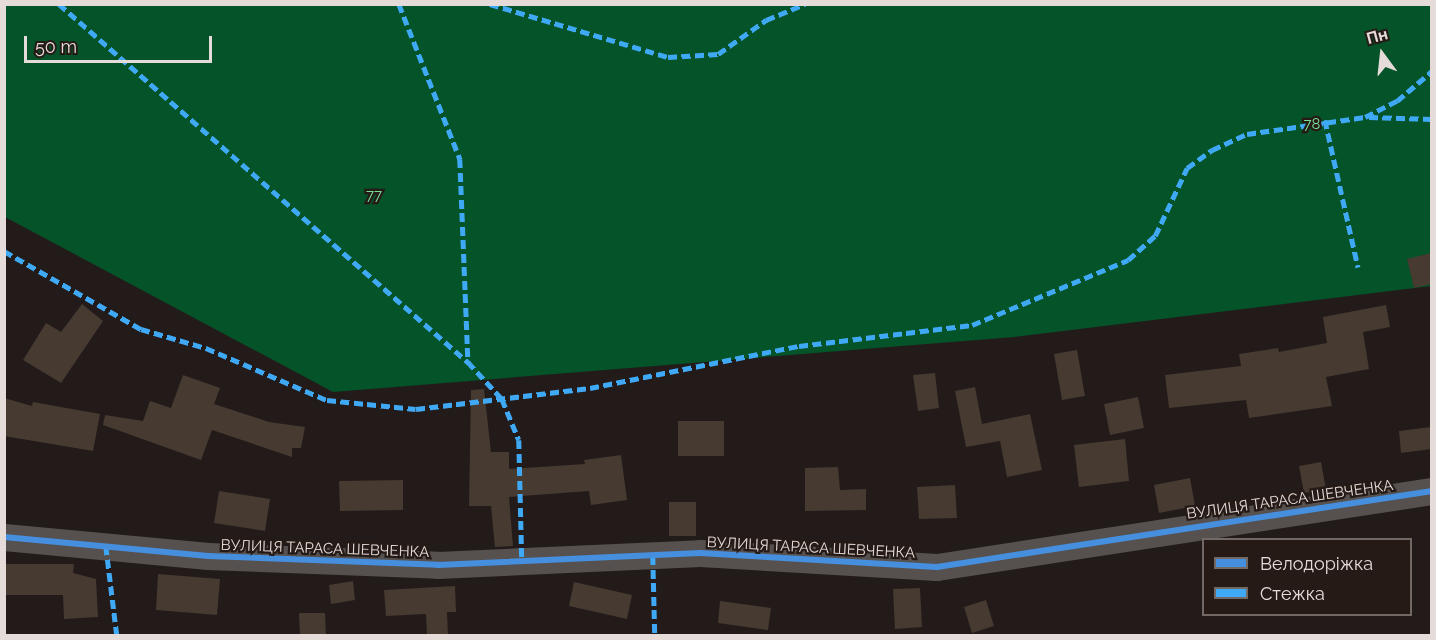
<!DOCTYPE html>
<html>
<head>
<meta charset="utf-8">
<style>
	body { margin:0 }
	#map { position:relative; width:1436px; height:640px; overflow:hidden; background:#221b1a; font-family:Raleway,sans-serif }
	div>[style] { position:absolute }
	[style*='--x'] { left:calc(var(--x)*1px); top:calc(var(--y)*1px); width:calc(var(--w)*1px); rotate:calc(var(--a)*1deg) }
	.forest>* { inset:0; background:#055329 }
	.building>* { inset:0; background:#463a31 }
	.street>* { height:27px; margin:-13.5px; padding:0 13.5px; transform-origin:13.5px; border-radius:13.5px; background:#56514f }
	.quiet>* { height:4.5px; margin-top:-2.25px; transform-origin:0; background:repeating-linear-gradient(90deg,#3fa9f5 0 9px,transparent 0 13.5px) }
	.cycleway>* { height:6px; margin:-3px; padding:0 3px; transform-origin:3px; border-radius:3px; background:#468fdf }
	span { translate:-50% -50%; white-space:nowrap; text-align:center; line-height:1.15; -webkit-text-stroke:4.5px #251a16; paint-order:stroke }
	.park-label { font-size:15px; color:#79df98 }
	.street-label { font-size:15px; color:#e5dcd9 }
	.frame { position:absolute; inset:0; border:6px solid #e5dcd9; pointer-events:none }
	.legend { position:absolute; left:1202px; top:538px; width:210px; height:78px; box-sizing:border-box; background:#251a16; border:2px solid #726864; margin:0; padding:8px 10px; list-style:none; font-size:18px; color:#e5dcd9 }
	.legend li { display:flex; align-items:center; gap:12px; height:30px }
	.legend b { width:30px; border:2px solid #726864 }
	.north { position:absolute; left:1352px; top:24px; width:60px; height:60px; -webkit-text-stroke:4px #251a16; paint-order:stroke; rotate:345deg; font-size:16px; font-weight:700; line-height:24px; text-align:center; color:#e5dcd9 }
	.north::after { content:''; display:block; margin:auto; width:21px; height:27px; background:#e5dcd9; clip-path:polygon(50% 0,100% 100%,50% 72%,0 100%) }
	.scale { position:absolute; left:24px; top:36px; width:188px; height:27px; box-sizing:border-box; border:3px solid #e5dcd9; border-top:0; padding-left:8px; font-size:18px; line-height:21px; white-space:nowrap; color:#e5dcd9; -webkit-text-stroke:4px #251a16; paint-order:stroke }
</style>
</head>
<body>
<div id="map">
	<div class="forest">
		<div style="clip-path:polygon(4px 5px,1431px 5px,1431px 286px,1014px 337px,333px 392px,5px 217px)"></div>
	</div>
	<div class="building">
		<div style="clip-path:polygon(1431px 253px,1431px 284px,1414px 288px,1407px 259px)"></div>
		<div style="clip-path:polygon(82px 304px,103px 321px,61px 383px,23px 360px,46px 323px,61px 332px)"></div>
		<div style="clip-path:polygon(1386px 305px,1390px 327px,1363px 332px,1369px 369px,1326px 377px,1332px 406px,1249px 418px,1246px 400px,1169px 408px,1165px 375px,1241px 366px,1239px 354px,1278px 348px,1279px 352px,1327px 343px,1323px 317px)"></div>
		<div style="clip-path:polygon(1077px 350px,1085px 396px,1062px 400px,1054px 354px)"></div>
		<div style="clip-path:polygon(935px 373px,939px 408px,918px 411px,913px 375px)"></div>
		<div style="clip-path:polygon(183px 375px,220px 388px,214px 404px,269px 422px,305px 427px,301px 448px,292px 448px,292px 457px,212px 430px,201px 460px,103px 425px,105px 415px,143px 421px,150px 401px,171px 408px)"></div>
		<div style="clip-path:polygon(975px 387px,982px 424px,1030px 414px,1042px 470px,1007px 477px,1000px 441px,966px 447px,955px 391px)"></div>
		<div style="clip-path:polygon(484px 389px,491px 452px,509px 452px,509px 469px,585px 464px,584px 460px,621px 455px,627px 500px,591px 505px,589px 491px,509px 497px,513px 546px,495px 547px,491px 506px,469px 506px,471px 390px)"></div>
		<div style="clip-path:polygon(1138px 397px,1144px 428px,1110px 435px,1104px 404px)"></div>
		<div style="clip-path:polygon(4px 398px,32px 406px,33px 402px,100px 414px,93px 451px,4px 436px)"></div>
		<div style="clip-path:polygon(678px 421px,724px 421px,724px 456px,678px 456px)"></div>
		<div style="clip-path:polygon(1431px 427px,1431px 449px,1401px 453px,1399px 431px)"></div>
		<div style="clip-path:polygon(1125px 439px,1129px 481px,1079px 487px,1074px 445px)"></div>
		<div style="clip-path:polygon(1321px 462px,1326px 489px,1304px 493px,1299px 466px)"></div>
		<div style="clip-path:polygon(838px 467px,840px 490px,866px 489px,866px 510px,805px 511px,805px 468px)"></div>
		<div style="clip-path:polygon(1190px 478px,1195px 506px,1159px 513px,1154px 485px)"></div>
		<div style="clip-path:polygon(403px 480px,403px 510px,340px 511px,339px 481px)"></div>
		<div style="clip-path:polygon(955px 485px,957px 518px,919px 519px,917px 487px)"></div>
		<div style="clip-path:polygon(219px 491px,270px 499px,265px 531px,214px 523px)"></div>
		<div style="clip-path:polygon(669px 502px,696px 502px,696px 536px,669px 536px)"></div>
		<div style="clip-path:polygon(4px 564px,74px 564px,73px 573px,96px 579px,98px 617px,64px 619px,63px 595px,4px 595px)"></div>
		<div style="clip-path:polygon(158px 574px,220px 579px,217px 615px,156px 610px)"></div>
		<div style="clip-path:polygon(353px 581px,355px 600px,331px 604px,329px 585px)"></div>
		<div style="clip-path:polygon(574px 582px,632px 595px,627px 619px,569px 606px)"></div>
		<div style="clip-path:polygon(455px 586px,456px 612px,447px 612px,448px 636px,427px 636px,426px 614px,386px 616px,384px 590px)"></div>
		<div style="clip-path:polygon(920px 588px,922px 627px,895px 629px,893px 589px)"></div>
		<div style="clip-path:polygon(986px 600px,994px 626px,972px 633px,964px 607px)"></div>
		<div style="clip-path:polygon(720px 601px,771px 608px,768px 630px,718px 623px)"></div>
		<div style="clip-path:polygon(299px 613px,325px 613px,326px 636px,300px 636px)"></div>
	</div>
	<div class="street">
		<div style="--x:4;--y:537;--w:205;--a:5.3"></div>
		<div style="--x:208;--y:556;--w:230;--a:2.2"></div>
		<div style="--x:438;--y:565;--w:262;--a:-2.6"></div>
		<div style="--x:700;--y:553;--w:237;--a:3.4"></div>
		<div style="--x:937;--y:567;--w:501;--a:-8.73"></div>
	</div>
	<div class="quiet">
		<div style="--x:59;--y:4;--w:544;--a:41.2"></div>
		<div style="--x:468;--y:362;--w:50;--a:47.4"></div>
		<div style="--x:502;--y:399;--w:44;--a:67.5"></div>
		<div style="--x:519;--y:440;--w:122;--a:88.6"></div>
		<div style="--x:399;--y:4;--w:167;--a:68.5"></div>
		<div style="--x:460;--y:159;--w:203;--a:87.7"></div>
		<div style="--x:490;--y:4;--w:186;--a:16.6"></div>
		<div style="--x:668;--y:57;--w:50;--a:-3.4"></div>
		<div style="--x:718;--y:54;--w:59;--a:-35.3"></div>
		<div style="--x:766;--y:20;--w:42;--a:-22.3"></div>
		<div style="--x:1369;--y:117;--w:63;--a:1.8"></div>
		<div style="--x:1325;--y:120;--w:151;--a:77.3"></div>
		<div style="--x:4;--y:251;--w:158;--a:29.7"></div>
		<div style="--x:141;--y:329;--w:68;--a:16.3"></div>
		<div style="--x:206;--y:348;--w:132;--a:23.3"></div>
		<div style="--x:327;--y:400;--w:89;--a:5.8"></div>
		<div style="--x:416;--y:409;--w:175;--a:-6.9"></div>
		<div style="--x:590;--y:388;--w:213;--a:-11.4"></div>
		<div style="--x:799;--y:346;--w:174;--a:-6.9"></div>
		<div style="--x:972;--y:325;--w:169;--a:-22.6"></div>
		<div style="--x:1128;--y:260;--w:36;--a:-42"></div>
		<div style="--x:1155;--y:236;--w:75;--a:-64.8"></div>
		<div style="--x:1187;--y:168;--w:31;--a:-36"></div>
		<div style="--x:1212;--y:150;--w:38;--a:-25"></div>
		<div style="--x:1247;--y:134;--w:119;--a:-8.2"></div>
		<div style="--x:1365;--y:117;--w:36;--a:-27"></div>
		<div style="--x:1397;--y:101;--w:46;--a:-40.6"></div>
		<div style="--x:106;--y:546;--w:91;--a:83"></div>
		<div style="--x:653;--y:556;--w:80;--a:88.6"></div>
	</div>
	<div class="cycleway">
		<div style="--x:4;--y:537;--w:205;--a:5.3"></div>
		<div style="--x:208;--y:556;--w:230;--a:2.2"></div>
		<div style="--x:438;--y:565;--w:262;--a:-2.6"></div>
		<div style="--x:700;--y:553;--w:237;--a:3.4"></div>
		<div style="--x:937;--y:567;--w:501;--a:-8.73"></div>
	</div>
	<div class="park-label">
		<span style="left:1312px;top:125px">78</span>
		<span style="left:374px;top:196px">77</span>
	</div>
	<div class="street-label">
		<span style="left:1290px;top:500px;rotate:-8deg">ВУЛИЦЯ ТАРАСА ШЕВЧЕНКА</span>
		<span style="left:811px;top:548px;rotate:3deg">ВУЛИЦЯ ТАРАСА ШЕВЧЕНКА</span>
		<span style="left:325px;top:549px;rotate:2deg">ВУЛИЦЯ ТАРАСА ШЕВЧЕНКА</span>
	</div>
	<div class="frame"></div>
	<ul class="legend">
	<li><b style="height:8px;background:#468fdf"></b>Велодоріжка</li>
	<li><b style="height:8px;background:#3fa9f5"></b>Стежка</li>
	</ul>
	<div class="north">Пн</div>
	<div class="scale">50 m</div>
</div>
</body>
</html>
